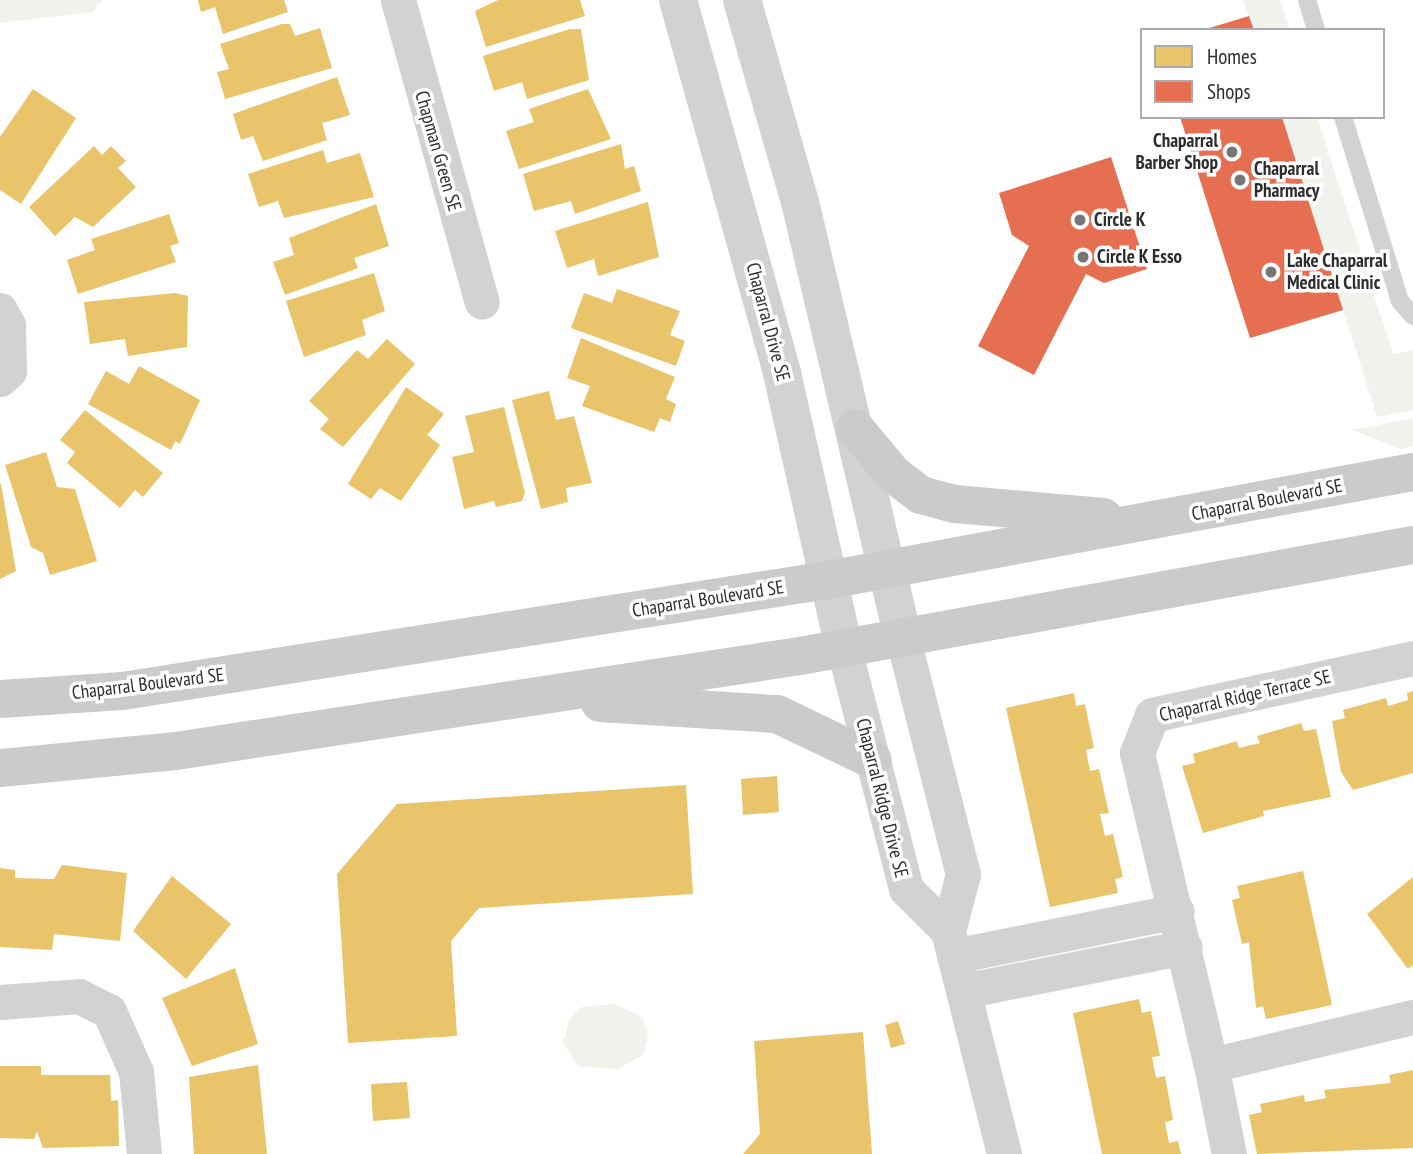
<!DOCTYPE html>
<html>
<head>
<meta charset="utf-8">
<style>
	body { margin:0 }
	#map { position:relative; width:1413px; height:1154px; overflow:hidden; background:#fff; font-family:"PT Sans Narrow",sans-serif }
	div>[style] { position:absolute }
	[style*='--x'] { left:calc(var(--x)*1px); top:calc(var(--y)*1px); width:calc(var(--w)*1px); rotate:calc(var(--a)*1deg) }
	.green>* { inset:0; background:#eff3eb }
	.homes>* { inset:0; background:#e9c46a }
	.shops>* { inset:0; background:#e76f51 }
	.service>* { height:18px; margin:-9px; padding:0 9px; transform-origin:9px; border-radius:9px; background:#d2d2d2 }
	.minor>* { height:35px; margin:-17.5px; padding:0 17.5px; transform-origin:17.5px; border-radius:17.5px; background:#d2d2d2 }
	.tertiary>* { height:38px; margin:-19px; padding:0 19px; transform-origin:19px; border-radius:19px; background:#d2d2d2 }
	.secondary>* { height:38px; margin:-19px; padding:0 19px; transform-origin:19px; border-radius:19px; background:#cbcbcb }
	.dots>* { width:19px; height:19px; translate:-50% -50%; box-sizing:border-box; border:4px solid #fff; border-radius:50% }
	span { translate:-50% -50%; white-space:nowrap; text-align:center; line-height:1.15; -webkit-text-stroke:7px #fff; paint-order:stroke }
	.poi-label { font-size:19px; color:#2d2d2d; font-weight:700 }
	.right { translate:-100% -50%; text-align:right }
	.left { translate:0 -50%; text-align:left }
	.street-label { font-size:19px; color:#2d2d2d }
	.legend { position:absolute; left:1140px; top:28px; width:245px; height:91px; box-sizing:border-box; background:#fff; border:2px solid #ababab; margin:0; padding:9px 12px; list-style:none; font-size:21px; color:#2d2d2d }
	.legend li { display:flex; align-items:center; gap:14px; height:35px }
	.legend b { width:35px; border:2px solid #ababab }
</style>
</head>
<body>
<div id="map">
	<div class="green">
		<div style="clip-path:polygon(0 0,102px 0,93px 12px,0 23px)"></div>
		<div style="clip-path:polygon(1243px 0,1280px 0,1290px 30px,1255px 30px)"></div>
		<div style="clip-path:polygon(1282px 117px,1317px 117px,1393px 354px,1413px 350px,1413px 410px,1377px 417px)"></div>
		<div style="clip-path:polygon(1413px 418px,1413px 446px,1401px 449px,1352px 430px)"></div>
		<div style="clip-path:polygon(615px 1004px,643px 1018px,648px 1036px,643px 1055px,618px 1069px,578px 1066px,563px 1042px,570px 1018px,582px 1007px)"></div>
	</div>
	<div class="homes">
		<div style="clip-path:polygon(198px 0,284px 0,288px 12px,223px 34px,215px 7px,201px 12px)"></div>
		<div style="clip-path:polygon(498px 0,580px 0,585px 16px,486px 47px,475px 11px)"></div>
		<div style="clip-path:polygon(282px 24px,290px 24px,295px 36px,320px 28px,332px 68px,225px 99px,217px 72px,229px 69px,220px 44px)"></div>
		<div style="clip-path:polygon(570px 29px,581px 29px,589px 80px,527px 99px,522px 82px,494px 91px,483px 56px)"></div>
		<div style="clip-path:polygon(337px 77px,350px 115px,322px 123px,327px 140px,263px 161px,253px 136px,241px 140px,233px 114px)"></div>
		<div style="clip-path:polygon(33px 89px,76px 118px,21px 204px,0 190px,0 137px)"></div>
		<div style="clip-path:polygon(588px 89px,611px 139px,519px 169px,506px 131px,534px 122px,529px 109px)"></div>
		<div style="clip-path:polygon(621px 144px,625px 169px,634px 166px,641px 191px,575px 214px,571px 201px,534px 211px,523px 174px)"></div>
		<div style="clip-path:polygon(94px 146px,102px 155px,111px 146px,126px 161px,118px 168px,136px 187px,93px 227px,75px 217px,55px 236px,29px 207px)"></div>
		<div style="clip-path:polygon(323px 150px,327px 163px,360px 153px,374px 197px,284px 218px,278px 201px,259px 207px,248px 174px)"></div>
		<div style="clip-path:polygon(648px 202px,659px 257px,598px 276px,594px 259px,567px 268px,555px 231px)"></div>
		<div style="clip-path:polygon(376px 204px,389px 246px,354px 258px,358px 268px,285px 295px,273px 262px,294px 255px,289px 238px)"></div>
		<div style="clip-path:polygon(169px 214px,179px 243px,170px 246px,176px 262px,78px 294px,67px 260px,95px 250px,91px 239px)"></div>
		<div style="clip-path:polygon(374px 273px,385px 311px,362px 320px,366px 335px,304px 357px,286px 301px)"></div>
		<div style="clip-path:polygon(617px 289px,680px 311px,670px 335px,685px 341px,676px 366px,571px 328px,584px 293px,612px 303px)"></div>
		<div style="clip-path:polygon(175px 293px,188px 296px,187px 347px,128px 356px,125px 339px,90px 344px,84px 302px)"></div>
		<div style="clip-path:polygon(581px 338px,675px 377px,666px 399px,676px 404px,670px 422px,660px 418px,654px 432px,582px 406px,590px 386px,567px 378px)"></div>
		<div style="clip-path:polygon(387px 339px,415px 364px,343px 447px,320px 429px,329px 419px,309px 401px,357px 350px,368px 359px)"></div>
		<div style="clip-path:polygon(139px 366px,200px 400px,180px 444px,175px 441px,171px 450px,88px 404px,106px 371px,129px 384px)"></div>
		<div style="clip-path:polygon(406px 387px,444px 414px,427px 435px,440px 445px,401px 501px,380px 488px,371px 499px,348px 484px)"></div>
		<div style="clip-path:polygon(549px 391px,556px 420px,574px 416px,592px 483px,566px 488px,568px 502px,541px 509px,512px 400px)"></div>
		<div style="clip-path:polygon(504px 407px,525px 493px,522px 501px,496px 507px,494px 501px,464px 509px,452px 457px,474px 452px,465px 416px)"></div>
		<div style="clip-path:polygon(85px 410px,163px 473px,143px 497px,135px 490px,120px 508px,67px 463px,75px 452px,60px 440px)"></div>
		<div style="clip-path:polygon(46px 452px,57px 487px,75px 489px,97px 561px,50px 575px,43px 553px,31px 547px,5px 465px)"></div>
		<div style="clip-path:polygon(1px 484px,16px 571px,0 579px,0 484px)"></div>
		<div style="clip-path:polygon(1413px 691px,1413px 773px,1353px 790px,1341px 772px,1332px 721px,1345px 718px,1343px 710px,1386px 698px,1388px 706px,1408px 700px,1407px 693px)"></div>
		<div style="clip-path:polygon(1074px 693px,1076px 706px,1085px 704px,1094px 748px,1086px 750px,1090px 771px,1099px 769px,1109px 813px,1100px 814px,1105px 836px,1113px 834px,1123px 877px,1115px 879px,1118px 893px,1050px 907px,1006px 708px)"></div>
		<div style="clip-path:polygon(1301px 723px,1304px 731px,1316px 729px,1331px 797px,1263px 811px,1264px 816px,1203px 833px,1182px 766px,1195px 763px,1193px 754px,1237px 741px,1239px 748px,1260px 743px,1257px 736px)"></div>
		<div style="clip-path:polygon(777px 776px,779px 812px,743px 815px,741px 779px)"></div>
		<div style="clip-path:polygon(686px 785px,693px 894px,479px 908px,451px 941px,457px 1036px,348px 1043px,337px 874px,397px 804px)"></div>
		<div style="clip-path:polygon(62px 865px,127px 873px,120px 941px,54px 934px,52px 950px,0 947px,0 868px,15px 870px,15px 878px,54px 879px)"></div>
		<div style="clip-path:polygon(1303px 871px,1332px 1005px,1266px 1019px,1263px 1006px,1256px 1008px,1249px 942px,1242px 944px,1232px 900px,1240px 898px,1237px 886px)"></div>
		<div style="clip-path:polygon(172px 876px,231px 924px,186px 979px,133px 931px)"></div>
		<div style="clip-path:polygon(1413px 877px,1413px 965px,1408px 969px,1367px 914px)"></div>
		<div style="clip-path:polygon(235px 968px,258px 1044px,192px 1066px,162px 998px)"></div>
		<div style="clip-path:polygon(1139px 999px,1142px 1013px,1151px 1011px,1160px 1056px,1152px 1057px,1156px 1078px,1165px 1076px,1173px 1120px,1165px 1122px,1169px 1143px,1178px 1141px,1181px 1154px,1102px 1154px,1073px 1013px)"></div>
		<div style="clip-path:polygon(898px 1021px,905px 1044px,891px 1048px,885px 1025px)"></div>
		<div style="clip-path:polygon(863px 1032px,872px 1154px,743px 1154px,760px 1134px,754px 1041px)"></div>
		<div style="clip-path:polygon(258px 1065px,267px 1154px,194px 1154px,189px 1077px)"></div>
		<div style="clip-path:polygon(0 1066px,41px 1066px,41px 1075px,110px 1075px,111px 1101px,118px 1100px,119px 1146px,43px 1148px,37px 1131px,34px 1139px,0 1138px)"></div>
		<div style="clip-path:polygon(1413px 1070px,1413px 1148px,1257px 1154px,1249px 1115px,1262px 1112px,1260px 1104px,1304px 1095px,1305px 1102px,1326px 1098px,1324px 1090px,1391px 1083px,1389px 1075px)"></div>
		<div style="clip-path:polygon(407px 1082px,410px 1118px,373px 1121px,371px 1084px)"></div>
	</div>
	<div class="shops">
		<div style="clip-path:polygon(1249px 16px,1254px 30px,1207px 30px,1206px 29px)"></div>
		<div style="clip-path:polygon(1180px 117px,1282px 117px,1343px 310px,1250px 338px)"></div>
		<div style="clip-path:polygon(1111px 157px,1147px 269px,1104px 283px,1086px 274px,1034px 375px,978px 346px,1029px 246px,1012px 235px,999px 193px)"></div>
	</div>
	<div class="service">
		<div style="--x:1307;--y:0;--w:31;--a:73"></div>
		<div style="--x:1343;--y:117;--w:193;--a:72.8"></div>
		<div style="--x:1400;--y:301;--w:20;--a:49"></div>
	</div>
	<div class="minor">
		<div style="--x:398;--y:0;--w:313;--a:74.5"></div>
		<div style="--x:0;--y:310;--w:17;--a:62"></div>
		<div style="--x:8;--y:325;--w:46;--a:88.8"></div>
		<div style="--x:9;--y:371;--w:12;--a:138"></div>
		<div style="--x:903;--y:639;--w:243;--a:75.7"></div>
		<div style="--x:963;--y:874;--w:59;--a:104.7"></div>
		<div style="--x:948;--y:931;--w:230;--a:75.9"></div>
		<div style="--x:844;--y:649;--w:248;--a:75.5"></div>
		<div style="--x:906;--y:889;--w:59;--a:45"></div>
		<div style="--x:1413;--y:658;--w:267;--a:167.7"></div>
		<div style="--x:1152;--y:715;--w:41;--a:111.5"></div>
		<div style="--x:1137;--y:753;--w:321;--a:76.7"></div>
		<div style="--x:1211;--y:1065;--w:208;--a:-13.4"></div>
		<div style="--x:954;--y:956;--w:227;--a:-11.4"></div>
		<div style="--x:963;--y:991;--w:226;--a:-11.2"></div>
		<div style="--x:0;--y:1002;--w:79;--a:-4.3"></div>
		<div style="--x:79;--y:996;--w:34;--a:27"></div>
		<div style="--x:109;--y:1011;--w:67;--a:66.1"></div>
		<div style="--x:136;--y:1072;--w:82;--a:84.4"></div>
		<div style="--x:1211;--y:1065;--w:91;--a:78.6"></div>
	</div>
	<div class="tertiary">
		<div style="--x:678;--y:0;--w:387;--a:74.4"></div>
		<div style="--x:782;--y:373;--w:283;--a:77.3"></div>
		<div style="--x:742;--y:0;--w:210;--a:74"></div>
		<div style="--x:800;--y:202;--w:449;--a:76.7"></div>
	</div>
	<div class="secondary">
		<div style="--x:855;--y:428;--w:60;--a:50.4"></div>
		<div style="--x:893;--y:474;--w:35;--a:37"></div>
		<div style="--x:921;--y:495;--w:35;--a:15"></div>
		<div style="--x:955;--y:504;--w:149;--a:5"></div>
		<div style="--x:0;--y:699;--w:123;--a:-3.7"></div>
		<div style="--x:123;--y:691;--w:714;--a:-8.95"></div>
		<div style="--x:828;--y:580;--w:595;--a:-10.46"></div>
		<div style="--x:600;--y:703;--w:177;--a:3.6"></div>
		<div style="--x:777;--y:714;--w:106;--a:25.6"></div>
		<div style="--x:0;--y:768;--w:177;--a:-5.5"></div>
		<div style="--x:176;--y:751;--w:631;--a:-8.66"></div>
		<div style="--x:800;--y:656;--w:623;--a:-10.26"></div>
	</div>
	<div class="dots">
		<div style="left:1232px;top:152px;background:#767676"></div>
		<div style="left:1240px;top:180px;background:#767676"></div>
		<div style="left:1080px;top:220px;background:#767676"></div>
		<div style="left:1083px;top:257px;background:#767676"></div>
		<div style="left:1271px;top:272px;background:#767676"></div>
	</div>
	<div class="poi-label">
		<span class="right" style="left:1218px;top:152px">Chaparral<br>Barber Shop</span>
		<span class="left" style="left:1254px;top:180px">Chaparral<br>Pharmacy</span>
		<span class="left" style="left:1094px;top:220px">Circle K</span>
		<span class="left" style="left:1097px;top:257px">Circle K Esso</span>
		<span class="left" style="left:1287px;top:272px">Lake Chaparral<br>Medical Clinic</span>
	</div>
	<div class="street-label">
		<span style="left:438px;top:151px;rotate:74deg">Chapman Green SE</span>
		<span style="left:768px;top:322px;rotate:75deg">Chaparral Drive SE</span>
		<span style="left:1267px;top:500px;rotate:-11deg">Chaparral Boulevard SE</span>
		<span style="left:708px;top:599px;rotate:-9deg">Chaparral Boulevard SE</span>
		<span style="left:148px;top:684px;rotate:-7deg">Chaparral Boulevard SE</span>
		<span style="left:1245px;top:696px;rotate:-13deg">Chaparral Ridge Terrace SE</span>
		<span style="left:882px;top:798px;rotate:76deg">Chaparral Ridge Drive SE</span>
	</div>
	<ul class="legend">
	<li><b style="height:19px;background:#e9c46a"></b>Homes</li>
	<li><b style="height:19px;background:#e76f51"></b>Shops</li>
	</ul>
</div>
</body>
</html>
